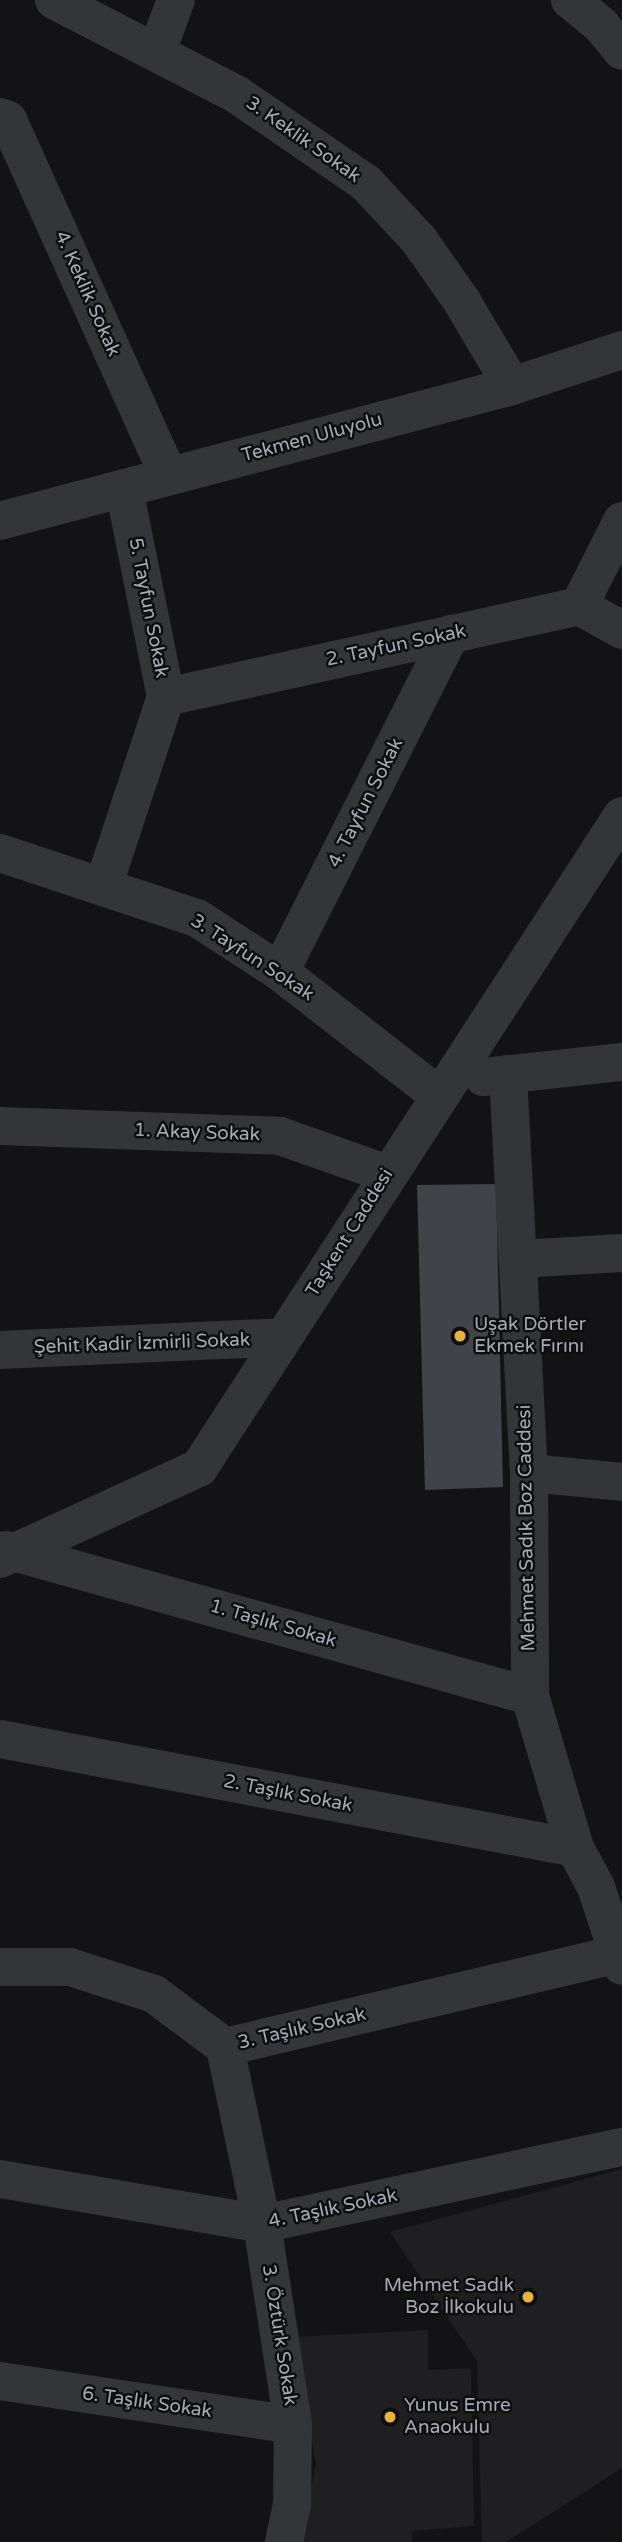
<!DOCTYPE html>
<html>
<head>
<meta charset="utf-8">
<style>
	body { margin:0 }
	#map { position:relative; width:622px; height:2542px; overflow:hidden; background:#131315; font-family:"Varela Round",sans-serif }
	div>[style] { position:absolute }
	[style*='--x'] { left:calc(var(--x)*1px); top:calc(var(--y)*1px); width:calc(var(--w)*1px); rotate:calc(var(--a)*1deg) }
	.built>* { inset:0; background:#1f1f22 }
	.building>* { inset:0; background:#424348 }
	.minor>* { height:38px; margin:-19px; padding:0 19px; transform-origin:19px; border-radius:19px; background:#343539 }
	.dots>* { width:19px; height:19px; translate:-50% -50%; box-sizing:border-box; border:4px solid #0e0e10; border-radius:50% }
	span { translate:-50% -50%; white-space:nowrap; text-align:center; line-height:1.15; -webkit-text-stroke:5px #0e0e10; paint-order:stroke }
	.street-label { font-size:19px; color:#a6a9b4 }
	.poi-label { font-size:19px; color:#a6a9b4 }
	.left { translate:0 -50%; text-align:left }
	.right { translate:-100% -50%; text-align:right }
</style>
</head>
<body>
<div id="map">
	<div class="built">
		<div style="clip-path:polygon(622px 2169px,622px 2468px,506px 2542px,482px 2542px,477px 2361px,390px 2232px)"></div>
		<div style="clip-path:polygon(428px 2330px,428px 2370px,471px 2368px,474px 2526px,412px 2531px,412px 2542px,300px 2542px,316px 2463px,291px 2337px)"></div>
	</div>
	<div class="building">
		<div style="clip-path:polygon(496px 1184px,503px 1487px,425px 1490px,417px 1185px)"></div>
	</div>
	<div class="minor">
		<div style="--x:54;--y:0;--w:205;--a:27.3"></div>
		<div style="--x:236;--y:94;--w:158;--a:34.4"></div>
		<div style="--x:366;--y:183;--w:78;--a:47.1"></div>
		<div style="--x:419;--y:240;--w:73;--a:55"></div>
		<div style="--x:461;--y:300;--w:100;--a:59.3"></div>
		<div style="--x:570;--y:0;--w:40;--a:39"></div>
		<div style="--x:601;--y:25;--w:33;--a:51"></div>
		<div style="--x:157;--y:51;--w:54;--a:-69.6"></div>
		<div style="--x:0;--y:117;--w:9;--a:21"></div>
		<div style="--x:8;--y:120;--w:391;--a:65.7"></div>
		<div style="--x:0;--y:521;--w:529;--a:-14.77"></div>
		<div style="--x:512;--y:386;--w:116;--a:-18.1"></div>
		<div style="--x:579;--y:606;--w:95;--a:-63.2"></div>
		<div style="--x:166;--y:697;--w:423;--a:-12.4"></div>
		<div style="--x:579;--y:606;--w:49;--a:29.2"></div>
		<div style="--x:0;--y:853;--w:207;--a:18.3"></div>
		<div style="--x:197;--y:918;--w:99;--a:33"></div>
		<div style="--x:280;--y:972;--w:202;--a:37.9"></div>
		<div style="--x:103;--y:887;--w:200;--a:-71.7"></div>
		<div style="--x:166;--y:697;--w:213;--a:-101.4"></div>
		<div style="--x:280;--y:972;--w:379;--a:-63.2"></div>
		<div style="--x:508;--y:1074;--w:400;--a:87"></div>
		<div style="--x:529;--y:1473;--w:223;--a:89.7"></div>
		<div style="--x:530;--y:1696;--w:159;--a:73.5"></div>
		<div style="--x:575;--y:1848;--w:44;--a:61.7"></div>
		<div style="--x:596;--y:1887;--w:83;--a:71.8"></div>
		<div style="--x:483;--y:1077;--w:140;--a:-6.2"></div>
		<div style="--x:0;--y:1126;--w:280;--a:2"></div>
		<div style="--x:280;--y:1136;--w:114;--a:19.4"></div>
		<div style="--x:519;--y:1259;--w:103;--a:-3.3"></div>
		<div style="--x:0;--y:1350;--w:284;--a:-2.6"></div>
		<div style="--x:529;--y:1473;--w:93;--a:5.5"></div>
		<div style="--x:6;--y:1550;--w:544;--a:15.57"></div>
		<div style="--x:0;--y:1559;--w:219;--a:-24.6"></div>
		<div style="--x:199;--y:1468;--w:777;--a:-57.03"></div>
		<div style="--x:0;--y:1739;--w:585;--a:10.73"></div>
		<div style="--x:0;--y:1967;--w:70;--a:0"></div>
		<div style="--x:70;--y:1967;--w:88;--a:17.8"></div>
		<div style="--x:154;--y:1994;--w:89;--a:36.7"></div>
		<div style="--x:225;--y:2047;--w:405;--a:-13.3"></div>
		<div style="--x:225;--y:2047;--w:181;--a:78.2"></div>
		<div style="--x:262;--y:2224;--w:203;--a:81.2"></div>
		<div style="--x:293;--y:2425;--w:79;--a:90.7"></div>
		<div style="--x:292;--y:2504;--w:39;--a:102"></div>
		<div style="--x:0;--y:2179;--w:266;--a:9.7"></div>
		<div style="--x:262;--y:2224;--w:368;--a:-12.1"></div>
		<div style="--x:0;--y:2381;--w:296;--a:8.5"></div>
	</div>
	<div class="dots">
		<div style="left:460px;top:1336px;background:#e5b43b"></div>
		<div style="left:528px;top:2297px;background:#e5b43b"></div>
		<div style="left:390px;top:2417px;background:#e5b43b"></div>
	</div>
	<div class="street-label">
		<span style="left:303px;top:140px;rotate:35deg">3. Keklik Sokak</span>
		<span style="left:87px;top:294px;rotate:66deg">4. Keklik Sokak</span>
		<span style="left:312px;top:438px;rotate:-15deg">Tekmen Uluyolu</span>
		<span style="left:148px;top:608px;rotate:79deg">5. Tayfun Sokak</span>
		<span style="left:396px;top:646px;rotate:-12deg">2. Tayfun Sokak</span>
		<span style="left:366px;top:803px;rotate:-63deg">4. Tayfun Sokak</span>
		<span style="left:252px;top:958px;rotate:33deg">3. Tayfun Sokak</span>
		<span style="left:197px;top:1133px;rotate:2deg">1. Akay Sokak</span>
		<span style="left:350px;top:1233px;rotate:-58deg">Taşkent Caddesi</span>
		<span style="left:142px;top:1344px;rotate:-2deg">Şehit Kadir İzmirli Sokak</span>
		<span style="left:527px;top:1528px;rotate:-91deg">Mehmet Sadık Boz Caddesi</span>
		<span style="left:273px;top:1624px;rotate:16deg">1. Taşlık Sokak</span>
		<span style="left:288px;top:1794px;rotate:11deg">2. Taşlık Sokak</span>
		<span style="left:302px;top:2029px;rotate:-13deg">3. Taşlık Sokak</span>
		<span style="left:333px;top:2209px;rotate:-12deg">4. Taşlık Sokak</span>
		<span style="left:279px;top:2335px;rotate:81deg">3. Öztürk Sokak</span>
		<span style="left:147px;top:2403px;rotate:8deg">6. Taşlık Sokak</span>
	</div>
	<div class="poi-label">
		<span class="left" style="left:474px;top:1336px">Uşak Dörtler<br>Ekmek Fırını</span>
		<span class="right" style="left:514px;top:2297px">Mehmet Sadık<br>Boz İlkokulu</span>
		<span class="left" style="left:404px;top:2417px">Yunus Emre<br>Anaokulu</span>
	</div>
</div>
</body>
</html>
